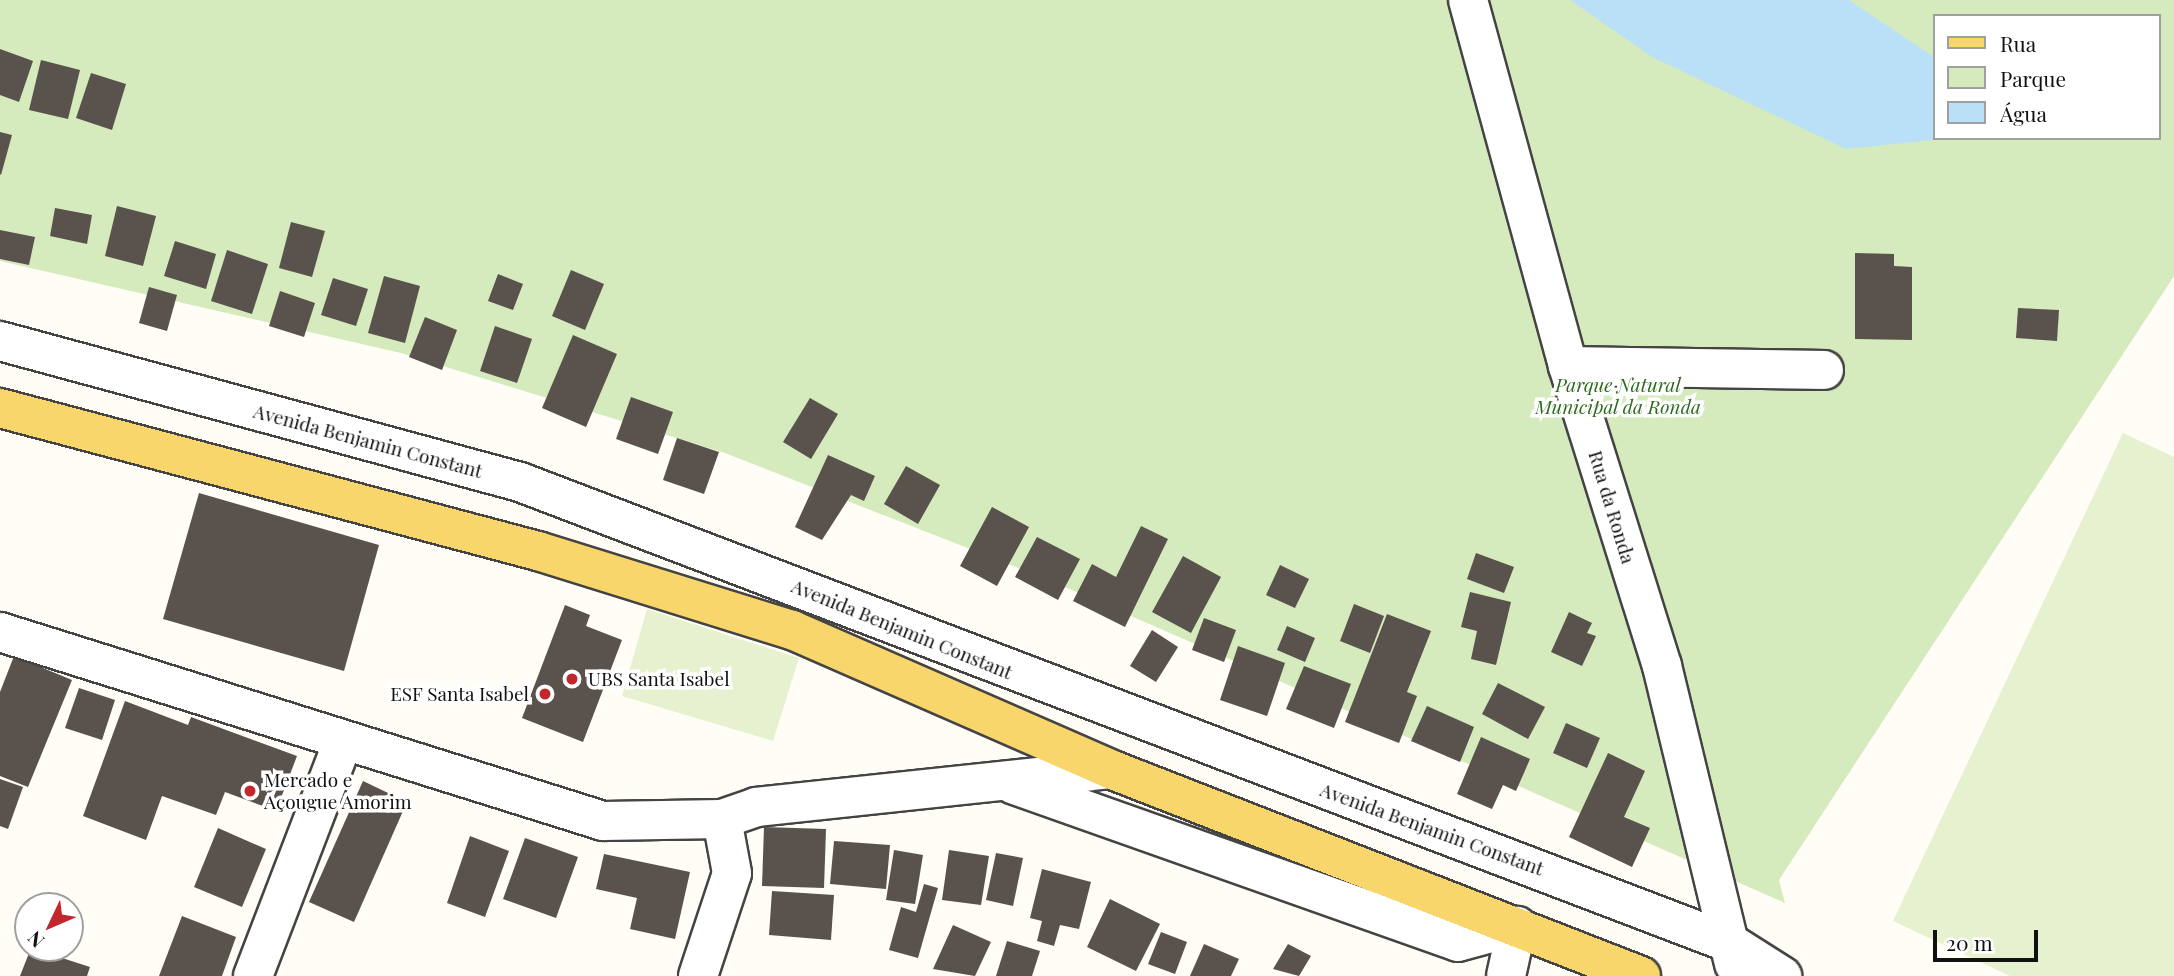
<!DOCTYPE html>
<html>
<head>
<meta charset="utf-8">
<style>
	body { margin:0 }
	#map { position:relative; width:2174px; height:976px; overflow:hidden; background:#fffdf5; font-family:"Playfair Display",serif }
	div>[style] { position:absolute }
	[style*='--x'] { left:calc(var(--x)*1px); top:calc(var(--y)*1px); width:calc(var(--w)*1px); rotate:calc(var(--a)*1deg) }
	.green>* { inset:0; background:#d5ebbd }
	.pitch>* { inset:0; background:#e6f2cf }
	.water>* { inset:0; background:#b9e0f7 }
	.building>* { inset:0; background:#5a524d }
	.roads { filter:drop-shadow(2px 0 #444) drop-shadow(-2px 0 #444) drop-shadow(0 2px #444) drop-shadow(0 -2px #444) }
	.minor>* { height:38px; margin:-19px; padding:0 19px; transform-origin:19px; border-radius:19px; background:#fff }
	.major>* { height:38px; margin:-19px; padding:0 19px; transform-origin:19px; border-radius:19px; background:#f9d66b }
	.dots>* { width:19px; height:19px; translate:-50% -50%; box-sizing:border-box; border:4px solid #fff; border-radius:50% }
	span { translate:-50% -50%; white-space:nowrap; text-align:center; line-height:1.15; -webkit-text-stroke:7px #fff; paint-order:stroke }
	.park-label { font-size:19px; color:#2f6b1f; font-style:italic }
	.street-label { font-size:19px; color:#111 }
	.poi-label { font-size:19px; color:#111 }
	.left { translate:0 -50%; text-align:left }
	.right { translate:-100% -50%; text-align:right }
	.legend { position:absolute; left:1933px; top:14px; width:228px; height:126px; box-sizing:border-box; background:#fff; border:2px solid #a0a0a0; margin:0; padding:9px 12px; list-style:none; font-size:21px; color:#111 }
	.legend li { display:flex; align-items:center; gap:14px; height:35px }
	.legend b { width:35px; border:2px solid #a0a0a0 }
	.north { position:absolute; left:14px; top:892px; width:70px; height:70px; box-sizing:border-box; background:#fff; border:2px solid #a0a0a0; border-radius:50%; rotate:226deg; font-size:19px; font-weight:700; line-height:28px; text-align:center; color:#111 }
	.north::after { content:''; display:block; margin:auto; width:24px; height:32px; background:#c4262e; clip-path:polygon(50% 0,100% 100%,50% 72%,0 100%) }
	.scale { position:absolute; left:1933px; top:930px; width:105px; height:32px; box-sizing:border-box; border:4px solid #111; border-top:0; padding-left:9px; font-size:21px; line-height:24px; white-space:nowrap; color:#111; -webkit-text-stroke:5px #fff; paint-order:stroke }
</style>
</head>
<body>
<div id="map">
	<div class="green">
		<div style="clip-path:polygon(evenodd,0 0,2174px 0,2174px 276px,1779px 880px,1785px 903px,1049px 580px,725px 453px,401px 353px,0 261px,0 0,1934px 16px,2158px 16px,2158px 138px,1934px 138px,1934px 16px)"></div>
	</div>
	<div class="pitch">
		<div style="clip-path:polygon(2123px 433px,2174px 457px,2174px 976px,2010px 976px,1893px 921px)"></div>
		<div style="clip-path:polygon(647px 609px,799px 658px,773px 741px,622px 696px)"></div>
	</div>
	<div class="water">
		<div style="clip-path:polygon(1570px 0,1849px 0,1934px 57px,1934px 138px,1952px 138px,1846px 149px,1652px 57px)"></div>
	</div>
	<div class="building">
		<div style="clip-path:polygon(0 49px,33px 61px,19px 102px,0 95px)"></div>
		<div style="clip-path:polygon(41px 60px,80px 70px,68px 119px,29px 110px)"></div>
		<div style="clip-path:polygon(91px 73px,126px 84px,112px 130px,76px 118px)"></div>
		<div style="clip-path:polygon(0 132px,12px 135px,1px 175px,0 174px)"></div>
		<div style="clip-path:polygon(117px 206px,156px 216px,143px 266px,105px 256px)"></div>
		<div style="clip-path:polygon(55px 208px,92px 215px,87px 244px,50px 236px)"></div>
		<div style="clip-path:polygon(291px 222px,325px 231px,312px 277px,279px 268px)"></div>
		<div style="clip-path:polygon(0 230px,35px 237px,29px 265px,0 259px)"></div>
		<div style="clip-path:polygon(175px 241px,216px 254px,206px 289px,164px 276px)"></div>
		<div style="clip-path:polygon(227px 250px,268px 264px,252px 314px,211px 301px)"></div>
		<div style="clip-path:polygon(1855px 253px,1894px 254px,1894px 266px,1912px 267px,1912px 340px,1855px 339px)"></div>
		<div style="clip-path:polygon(571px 270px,604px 284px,585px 330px,552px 316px)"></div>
		<div style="clip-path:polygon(498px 274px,523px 284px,513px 310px,488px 301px)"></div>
		<div style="clip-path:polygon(384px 276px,420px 286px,405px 343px,368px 333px)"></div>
		<div style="clip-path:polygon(333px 278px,368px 289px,356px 326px,321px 315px)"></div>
		<div style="clip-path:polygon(149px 287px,177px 295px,167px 331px,139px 323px)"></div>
		<div style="clip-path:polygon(280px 291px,315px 303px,304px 337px,269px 326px)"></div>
		<div style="clip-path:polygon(2018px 308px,2059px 310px,2057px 341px,2016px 338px)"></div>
		<div style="clip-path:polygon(425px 317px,457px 330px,442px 370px,409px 357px)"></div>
		<div style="clip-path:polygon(495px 326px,532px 339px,517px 383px,480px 371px)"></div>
		<div style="clip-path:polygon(573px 335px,617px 354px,586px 427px,542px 408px)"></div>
		<div style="clip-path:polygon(631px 397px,673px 412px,658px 454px,616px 439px)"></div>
		<div style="clip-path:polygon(810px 398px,838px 414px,811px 459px,783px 442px)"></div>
		<div style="clip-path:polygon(677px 438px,719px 452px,704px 494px,663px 480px)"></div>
		<div style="clip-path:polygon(828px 455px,875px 476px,864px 501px,851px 495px,822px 540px,795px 527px)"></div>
		<div style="clip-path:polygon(906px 466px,940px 485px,918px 524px,884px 504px)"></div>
		<div style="clip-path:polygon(199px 493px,379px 545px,344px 671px,163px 619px)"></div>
		<div style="clip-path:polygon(992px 507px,1029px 527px,997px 586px,960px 566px)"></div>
		<div style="clip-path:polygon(1141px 526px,1168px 539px,1125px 627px,1073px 601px,1092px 564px,1116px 577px)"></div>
		<div style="clip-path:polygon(1037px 537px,1080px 559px,1058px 600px,1015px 577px)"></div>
		<div style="clip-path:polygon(1476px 553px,1514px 567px,1504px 593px,1467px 579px)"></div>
		<div style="clip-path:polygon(1183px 556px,1221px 577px,1191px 633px,1152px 612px)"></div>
		<div style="clip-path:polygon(1280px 565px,1309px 579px,1295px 608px,1266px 595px)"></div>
		<div style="clip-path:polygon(1470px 592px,1511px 602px,1496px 665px,1471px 659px,1477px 631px,1461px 627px)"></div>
		<div style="clip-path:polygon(1354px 604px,1384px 616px,1370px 653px,1340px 641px)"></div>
		<div style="clip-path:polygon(565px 605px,590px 615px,586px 626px,622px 640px,583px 742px,522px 718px)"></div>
		<div style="clip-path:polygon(1569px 612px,1592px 623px,1587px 633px,1596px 636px,1582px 666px,1551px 652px)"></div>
		<div style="clip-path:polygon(1387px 614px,1431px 631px,1407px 692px,1417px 696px,1399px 743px,1345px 722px)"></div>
		<div style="clip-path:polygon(1204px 618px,1236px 630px,1224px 662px,1192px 650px)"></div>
		<div style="clip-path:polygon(1287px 626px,1315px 638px,1305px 662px,1277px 650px)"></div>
		<div style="clip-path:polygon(1152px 630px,1178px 647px,1156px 682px,1130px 666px)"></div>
		<div style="clip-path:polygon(1238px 646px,1285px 663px,1267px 716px,1220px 700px)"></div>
		<div style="clip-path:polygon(14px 656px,72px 680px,28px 787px,0 776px,0 692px)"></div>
		<div style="clip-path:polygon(1304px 666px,1351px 684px,1334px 728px,1286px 709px)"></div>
		<div style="clip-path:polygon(1498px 683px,1545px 707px,1528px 739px,1482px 714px)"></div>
		<div style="clip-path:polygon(79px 688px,115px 700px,102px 740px,65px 728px)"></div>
		<div style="clip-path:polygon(125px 701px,188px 725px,191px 717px,297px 756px,276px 811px,225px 792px,216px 815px,162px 796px,146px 840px,83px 816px)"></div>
		<div style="clip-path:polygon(1427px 706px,1474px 727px,1460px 762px,1411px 741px)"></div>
		<div style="clip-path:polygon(1566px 723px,1600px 738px,1587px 768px,1553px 753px)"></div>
		<div style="clip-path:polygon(1481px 737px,1530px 759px,1516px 791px,1503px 785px,1492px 809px,1457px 794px)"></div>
		<div style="clip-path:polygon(1608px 753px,1645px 771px,1624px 817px,1650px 828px,1632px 867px,1569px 837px)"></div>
		<div style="clip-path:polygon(0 779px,23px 787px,8px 829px,0 826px)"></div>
		<div style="clip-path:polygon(363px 781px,407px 802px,354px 922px,309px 902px)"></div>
		<div style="clip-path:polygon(764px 827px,826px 829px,824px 888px,762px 886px)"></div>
		<div style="clip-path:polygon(218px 828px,266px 849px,242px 907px,194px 887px)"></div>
		<div style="clip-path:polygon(470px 836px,509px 851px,485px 917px,447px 903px)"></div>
		<div style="clip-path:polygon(525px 838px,578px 857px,556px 918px,503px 899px)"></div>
		<div style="clip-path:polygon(834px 841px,890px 845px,886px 889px,830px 884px)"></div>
		<div style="clip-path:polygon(894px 850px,923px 855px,915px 904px,886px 900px)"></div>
		<div style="clip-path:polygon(949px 850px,989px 856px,981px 905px,942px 900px)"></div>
		<div style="clip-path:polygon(996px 853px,1023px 858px,1013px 906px,986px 900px)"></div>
		<div style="clip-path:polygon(604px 854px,690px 872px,675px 939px,630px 929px,637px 898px,596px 889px)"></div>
		<div style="clip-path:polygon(1042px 869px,1091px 882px,1079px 929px,1060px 925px,1054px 946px,1037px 941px,1042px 921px,1030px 918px)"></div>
		<div style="clip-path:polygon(924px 884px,938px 888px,918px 958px,889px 950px,901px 907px,916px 912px)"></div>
		<div style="clip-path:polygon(772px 891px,834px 895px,831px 940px,769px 935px)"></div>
		<div style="clip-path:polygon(1110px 899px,1160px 924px,1136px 971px,1087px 947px)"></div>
		<div style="clip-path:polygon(182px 916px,236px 937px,222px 976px,159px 976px)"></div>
		<div style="clip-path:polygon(953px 925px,991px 942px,975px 976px,933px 969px)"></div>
		<div style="clip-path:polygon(1161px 932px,1187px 942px,1175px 974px,1148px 964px)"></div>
		<div style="clip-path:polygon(1007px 941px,1040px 951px,1032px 976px,996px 976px)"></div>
		<div style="clip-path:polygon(1204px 944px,1239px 959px,1231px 976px,1190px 976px)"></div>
		<div style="clip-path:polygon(1288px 944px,1311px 956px,1299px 976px,1273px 969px)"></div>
		<div style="clip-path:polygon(31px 948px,90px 967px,87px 976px,20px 976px)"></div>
	</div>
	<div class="roads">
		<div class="minor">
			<div style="--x:1468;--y:0;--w:379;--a:74.7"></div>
			<div style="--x:1568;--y:366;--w:314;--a:72.6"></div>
			<div style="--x:1662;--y:666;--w:307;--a:76.4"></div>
			<div style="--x:0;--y:341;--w:539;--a:15.17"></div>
			<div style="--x:520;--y:482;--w:1295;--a:20.86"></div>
			<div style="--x:1730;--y:943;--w:62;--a:32.4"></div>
			<div style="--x:1568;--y:366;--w:256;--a:0.9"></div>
			<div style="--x:0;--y:632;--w:632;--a:17.4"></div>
			<div style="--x:603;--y:821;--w:119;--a:-1"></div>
			<div style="--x:722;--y:819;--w:36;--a:-19"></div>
			<div style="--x:756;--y:807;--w:356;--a:-6.1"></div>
			<div style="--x:1012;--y:784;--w:473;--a:19.5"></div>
			<div style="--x:1458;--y:942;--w:61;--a:-15.2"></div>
			<div style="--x:1517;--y:926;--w:51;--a:102.4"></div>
			<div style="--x:253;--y:976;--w:252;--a:-69"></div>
			<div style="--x:698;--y:976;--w:108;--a:-71.7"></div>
			<div style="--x:732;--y:873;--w:55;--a:-100.5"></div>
		</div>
		<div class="major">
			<div style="--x:0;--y:408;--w:557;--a:14.89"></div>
			<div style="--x:538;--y:551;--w:266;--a:17.3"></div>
			<div style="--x:792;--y:630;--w:347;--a:23.6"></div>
			<div style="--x:1110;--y:769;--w:570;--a:21.3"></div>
		</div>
	</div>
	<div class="dots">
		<div style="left:572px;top:679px;background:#c4262e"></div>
		<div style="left:545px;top:694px;background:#c4262e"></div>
		<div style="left:250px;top:791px;background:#c4262e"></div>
	</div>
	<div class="park-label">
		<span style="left:1618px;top:396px">Parque Natural<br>Municipal da Ronda</span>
	</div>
	<div class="street-label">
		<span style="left:368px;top:441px;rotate:15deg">Avenida Benjamin Constant</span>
		<span style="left:1612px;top:507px;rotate:73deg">Rua da Ronda</span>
		<span style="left:902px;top:629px;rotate:22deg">Avenida Benjamin Constant</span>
		<span style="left:1432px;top:829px;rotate:20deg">Avenida Benjamin Constant</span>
	</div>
	<div class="poi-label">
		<span class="left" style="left:588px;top:679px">UBS Santa Isabel</span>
		<span class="right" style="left:529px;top:694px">ESF Santa Isabel</span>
		<span class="left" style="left:264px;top:791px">Mercado e<br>Açougue Amorim</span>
	</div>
	<ul class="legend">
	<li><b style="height:9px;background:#f9d66b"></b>Rua</li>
	<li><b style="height:19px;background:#d5ebbd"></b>Parque</li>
	<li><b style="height:19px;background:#b9e0f7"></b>Água</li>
	</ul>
	<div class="north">N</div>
	<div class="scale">20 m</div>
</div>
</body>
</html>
